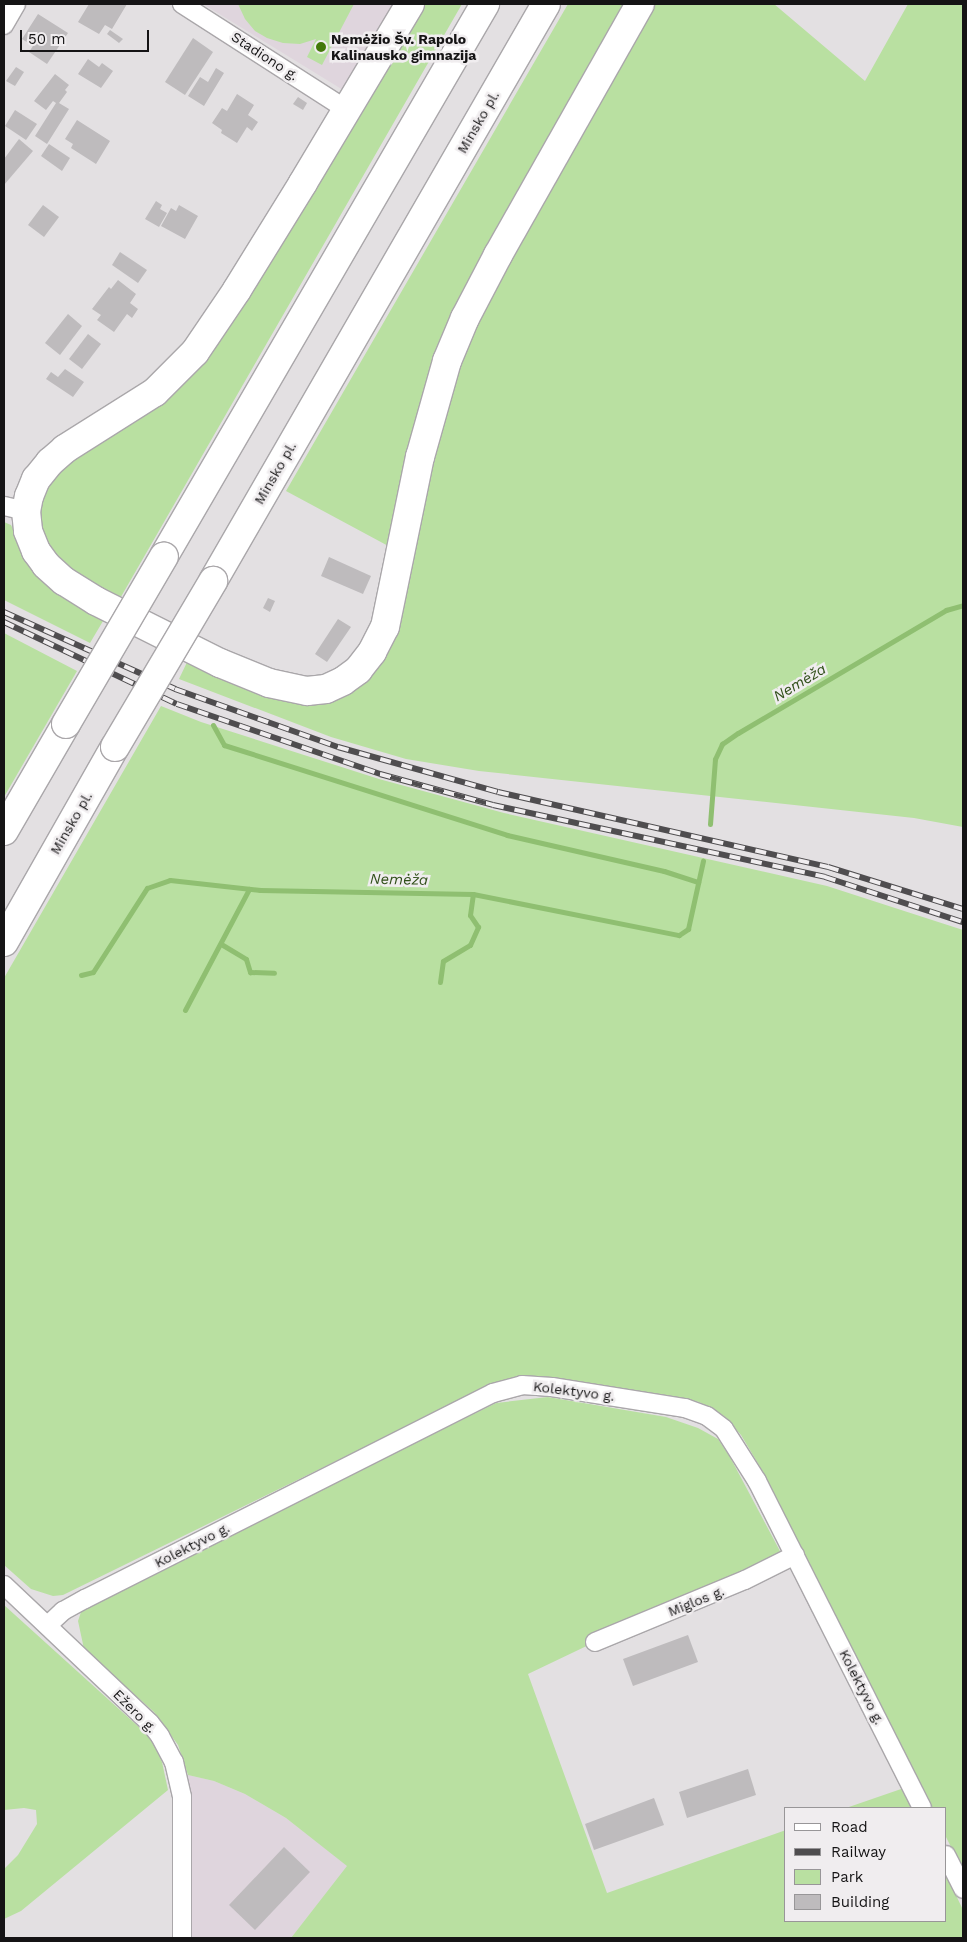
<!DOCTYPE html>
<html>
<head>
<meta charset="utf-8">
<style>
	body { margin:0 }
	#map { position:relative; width:967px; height:1942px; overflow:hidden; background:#e3e0e2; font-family:"Work Sans",sans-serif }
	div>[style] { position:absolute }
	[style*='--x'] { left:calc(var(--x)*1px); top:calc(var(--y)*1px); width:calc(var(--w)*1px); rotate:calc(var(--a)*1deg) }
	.built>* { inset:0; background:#dfd5dd }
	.green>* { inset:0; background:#b9e0a1 }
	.stream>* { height:5px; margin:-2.5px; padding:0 2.5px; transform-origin:2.5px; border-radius:2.5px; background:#8fbf71 }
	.building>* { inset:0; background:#bebbbd }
	.roads { filter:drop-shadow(1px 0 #aaa7aa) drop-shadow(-1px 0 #aaa7aa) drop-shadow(0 1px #aaa7aa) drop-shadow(0 -1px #aaa7aa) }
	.street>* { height:18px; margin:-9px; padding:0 9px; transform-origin:9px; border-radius:9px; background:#fff }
	.highway>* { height:28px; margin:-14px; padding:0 14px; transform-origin:14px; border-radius:14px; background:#fff }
	.rail>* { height:5.5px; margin-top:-2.75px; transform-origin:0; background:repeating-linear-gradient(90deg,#f0edef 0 11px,#4f4d4f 0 22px); box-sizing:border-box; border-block:1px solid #4f4d4f }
	.bridges { filter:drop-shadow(1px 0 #aaa7aa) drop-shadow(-1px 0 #aaa7aa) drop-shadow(0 1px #aaa7aa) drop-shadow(0 -1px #aaa7aa) }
	.highway-bridge>* { height:28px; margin:-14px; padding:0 14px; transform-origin:14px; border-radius:14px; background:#fff }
	.dots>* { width:14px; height:14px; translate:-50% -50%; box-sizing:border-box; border:2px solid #f0edef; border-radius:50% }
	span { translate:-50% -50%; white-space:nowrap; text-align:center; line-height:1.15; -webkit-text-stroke:5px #f0edef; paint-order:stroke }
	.poi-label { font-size:14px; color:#151415; font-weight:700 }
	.left { translate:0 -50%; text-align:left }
	.street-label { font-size:14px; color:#151415 }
	.water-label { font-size:15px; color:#304f19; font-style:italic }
	.frame { position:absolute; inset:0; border:5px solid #151415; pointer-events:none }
	.legend { position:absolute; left:784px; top:1807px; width:162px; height:115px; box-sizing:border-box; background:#f0edef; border:1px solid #989698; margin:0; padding:6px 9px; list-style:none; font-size:15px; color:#151415 }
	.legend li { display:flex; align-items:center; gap:10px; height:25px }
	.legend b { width:25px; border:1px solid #989698 }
	.scale { position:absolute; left:20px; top:30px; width:129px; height:22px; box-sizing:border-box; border:2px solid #151415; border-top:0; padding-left:6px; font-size:15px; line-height:18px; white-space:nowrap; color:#151415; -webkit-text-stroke:4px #f0edef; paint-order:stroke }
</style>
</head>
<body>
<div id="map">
	<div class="built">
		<div style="clip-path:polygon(203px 4px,395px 4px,343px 90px)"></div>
		<div style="clip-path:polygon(188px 1775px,214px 1781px,245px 1794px,286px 1818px,348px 1866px,291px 1938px,190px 1938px,190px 1826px)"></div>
	</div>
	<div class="green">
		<div style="clip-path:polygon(238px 4px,354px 4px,322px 65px,307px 57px,316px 39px,300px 44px,283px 43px,267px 38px,255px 31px,245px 19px)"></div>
		<div style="clip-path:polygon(422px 4px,462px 4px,118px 602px,76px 578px,46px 545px,37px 514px,45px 486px,62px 466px,160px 399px)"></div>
		<div style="clip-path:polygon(568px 4px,626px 4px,465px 289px,392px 548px,286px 491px)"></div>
		<div style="clip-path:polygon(654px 4px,774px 4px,865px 81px,908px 4px,963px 4px,963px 827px,914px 818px,479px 771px,406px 759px,331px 737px,179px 679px,189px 658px,310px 701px,400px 620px,440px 434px,453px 384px,470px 340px,493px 289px)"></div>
		<div style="clip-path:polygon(4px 522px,11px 525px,24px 552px,106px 616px,90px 643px,4px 600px)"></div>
		<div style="clip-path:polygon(4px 633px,77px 671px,4px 797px)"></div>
		<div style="clip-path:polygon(161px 706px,201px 722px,379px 779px,504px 813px,827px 886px,963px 930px,963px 1871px,946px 1837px,946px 1808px,932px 1808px,763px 1472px,741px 1435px,724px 1416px,699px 1402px,672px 1396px,550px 1378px,521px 1378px,479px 1391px,63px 1595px,53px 1596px,31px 1589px,4px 1565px,4px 978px)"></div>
		<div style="clip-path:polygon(548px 1397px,666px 1417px,698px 1428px,718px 1439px,730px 1457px,781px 1553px,528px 1674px,607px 1893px,786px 1830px,786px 1921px,946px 1921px,946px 1874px,963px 1910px,963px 1938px,291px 1938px,347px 1866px,286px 1818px,245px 1794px,214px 1781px,188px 1775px,178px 1745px,154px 1712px,84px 1649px,78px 1621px,83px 1606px,496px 1403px)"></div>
		<div style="clip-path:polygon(4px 1605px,151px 1738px,162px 1762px,168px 1790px,21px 1911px,4px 1919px,4px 1869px,18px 1855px,37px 1824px,36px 1810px,24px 1808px,4px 1810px)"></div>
		<div style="clip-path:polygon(904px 1788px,914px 1808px,846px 1808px)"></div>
	</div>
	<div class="stream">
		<div style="--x:213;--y:725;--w:23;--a:61"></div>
		<div style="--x:224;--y:745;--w:297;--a:17.6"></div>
		<div style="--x:507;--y:835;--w:161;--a:12.9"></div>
		<div style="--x:664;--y:871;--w:36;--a:18"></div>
		<div style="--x:710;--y:824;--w:65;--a:-85.6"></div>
		<div style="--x:715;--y:759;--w:17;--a:-65"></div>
		<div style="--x:722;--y:744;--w:19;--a:-35"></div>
		<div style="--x:738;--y:733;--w:242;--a:-30.6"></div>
		<div style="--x:946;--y:610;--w:18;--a:-16"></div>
		<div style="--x:221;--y:944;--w:29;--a:31"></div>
		<div style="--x:246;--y:959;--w:14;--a:73"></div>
		<div style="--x:250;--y:972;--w:24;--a:2"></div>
		<div style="--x:81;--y:975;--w:12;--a:-14"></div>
		<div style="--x:93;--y:972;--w:100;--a:-57.3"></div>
		<div style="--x:147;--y:888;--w:24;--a:-19"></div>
		<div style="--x:170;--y:880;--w:91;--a:6.3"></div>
		<div style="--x:260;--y:890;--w:213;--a:1.1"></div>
		<div style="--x:473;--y:894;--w:210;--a:11.3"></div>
		<div style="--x:679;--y:935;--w:11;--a:-34"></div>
		<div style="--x:688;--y:929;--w:70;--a:-77.6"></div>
		<div style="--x:440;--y:982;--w:21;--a:-82"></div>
		<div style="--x:443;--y:961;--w:31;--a:-31"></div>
		<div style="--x:470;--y:945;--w:20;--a:-66"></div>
		<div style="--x:478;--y:927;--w:14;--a:-124"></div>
		<div style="--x:470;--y:915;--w:21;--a:-82"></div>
		<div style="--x:185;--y:1010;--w:137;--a:-62.1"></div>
	</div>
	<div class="building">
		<div style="clip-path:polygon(89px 4px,127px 4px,112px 29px,105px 25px,99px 34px,78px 22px)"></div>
		<div style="clip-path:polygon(38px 14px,68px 33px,47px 64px,29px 52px,33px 46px,22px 39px)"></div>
		<div style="clip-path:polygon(110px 30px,123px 39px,119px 43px,107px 34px)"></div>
		<div style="clip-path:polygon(193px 38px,213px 52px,185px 95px,165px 82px)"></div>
		<div style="clip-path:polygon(88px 59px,99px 67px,102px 63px,113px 71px,101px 88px,78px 74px)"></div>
		<div style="clip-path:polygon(16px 67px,24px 72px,15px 86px,6px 81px)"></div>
		<div style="clip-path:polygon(216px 68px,224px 73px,204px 106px,188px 96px,200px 77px,208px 82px)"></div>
		<div style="clip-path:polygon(55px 74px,69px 85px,65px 90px,67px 92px,59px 103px,69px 109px,47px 144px,35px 136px,56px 103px,53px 101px,46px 110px,34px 101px)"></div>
		<div style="clip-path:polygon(237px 94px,254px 105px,248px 115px,258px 122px,252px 131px,247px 127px,237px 143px,221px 133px,222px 130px,212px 123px,222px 108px,227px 111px)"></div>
		<div style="clip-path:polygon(298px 97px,307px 103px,303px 110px,293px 104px)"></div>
		<div style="clip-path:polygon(15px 110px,37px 124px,26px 140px,5px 126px)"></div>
		<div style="clip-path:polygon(77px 120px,110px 141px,96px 164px,71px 148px,73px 144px,65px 139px)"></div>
		<div style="clip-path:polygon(19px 139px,33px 151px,4px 185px,4px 159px)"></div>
		<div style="clip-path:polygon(49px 144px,70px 158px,62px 171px,41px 156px)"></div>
		<div style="clip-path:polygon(156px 201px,162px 205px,160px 209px,167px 213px,159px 227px,145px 219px)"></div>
		<div style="clip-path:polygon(43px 205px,59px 217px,44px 237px,28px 225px)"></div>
		<div style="clip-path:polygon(179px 205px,198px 216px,185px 239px,161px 226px,171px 208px,176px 211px)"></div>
		<div style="clip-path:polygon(120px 252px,147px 270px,138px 283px,112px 265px)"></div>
		<div style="clip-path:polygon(118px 280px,136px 294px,130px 303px,138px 309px,132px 318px,127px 314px,114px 332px,97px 320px,101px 315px,92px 309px,109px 287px,111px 289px)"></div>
		<div style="clip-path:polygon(68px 314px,82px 326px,60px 355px,45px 343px)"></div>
		<div style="clip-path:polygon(88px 334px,101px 344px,82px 369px,69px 359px)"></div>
		<div style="clip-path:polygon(65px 369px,84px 382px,73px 397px,46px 379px,51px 372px,58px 377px)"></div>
		<div style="clip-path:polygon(329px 557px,371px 576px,363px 594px,321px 576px)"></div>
		<div style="clip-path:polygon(268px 598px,275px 601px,270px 612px,263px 608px)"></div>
		<div style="clip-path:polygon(338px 619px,351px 627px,327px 662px,315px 654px)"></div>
		<div style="clip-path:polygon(688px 1635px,698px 1662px,633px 1686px,623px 1659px)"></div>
		<div style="clip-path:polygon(748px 1769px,756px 1795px,687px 1818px,679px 1792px)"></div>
		<div style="clip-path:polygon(654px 1798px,664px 1825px,594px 1850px,585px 1824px)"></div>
		<div style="clip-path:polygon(284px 1847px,310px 1872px,255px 1930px,229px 1905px)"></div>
	</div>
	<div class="roads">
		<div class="street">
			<div style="--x:182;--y:4;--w:196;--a:32.7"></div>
			<div style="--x:4;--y:25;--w:24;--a:-60"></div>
			<div style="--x:4;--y:506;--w:23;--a:13"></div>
			<div style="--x:4;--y:1585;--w:201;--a:43.4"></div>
			<div style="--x:150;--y:1723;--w:16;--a:52"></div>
			<div style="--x:160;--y:1736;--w:30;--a:62"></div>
			<div style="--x:174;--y:1762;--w:36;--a:77"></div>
			<div style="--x:182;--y:1797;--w:141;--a:90"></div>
			<div style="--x:48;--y:1625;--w:21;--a:-43"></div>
			<div style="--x:63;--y:1611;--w:25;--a:-29"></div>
			<div style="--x:85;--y:1599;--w:457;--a:-26.8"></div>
			<div style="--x:493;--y:1393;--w:30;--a:-15"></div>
			<div style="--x:522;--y:1385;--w:30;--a:4"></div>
			<div style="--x:552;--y:1387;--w:135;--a:9"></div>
			<div style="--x:685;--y:1408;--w:23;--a:20"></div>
			<div style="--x:707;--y:1416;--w:21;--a:37"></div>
			<div style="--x:724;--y:1429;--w:62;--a:57.6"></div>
			<div style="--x:757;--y:1481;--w:366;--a:63.2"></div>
			<div style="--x:595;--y:1642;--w:162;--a:-22.5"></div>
			<div style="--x:745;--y:1580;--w:56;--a:-26.6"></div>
			<div style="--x:946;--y:1855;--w:38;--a:63"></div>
		</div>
		<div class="highway">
			<div style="--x:410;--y:4;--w:209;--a:120.9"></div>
			<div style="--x:303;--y:183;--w:126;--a:121.7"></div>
			<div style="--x:237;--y:290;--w:75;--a:124.1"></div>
			<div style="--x:195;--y:352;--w:57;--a:135"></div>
			<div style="--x:155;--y:392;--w:107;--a:147.7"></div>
			<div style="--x:65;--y:449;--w:20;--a:139"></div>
			<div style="--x:50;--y:462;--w:22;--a:129"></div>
			<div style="--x:36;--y:479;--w:18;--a:112"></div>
			<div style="--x:29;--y:496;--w:15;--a:101"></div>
			<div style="--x:26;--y:511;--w:20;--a:84"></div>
			<div style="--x:28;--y:531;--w:22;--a:68"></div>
			<div style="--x:36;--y:551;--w:17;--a:54"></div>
			<div style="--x:46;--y:565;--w:24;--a:42"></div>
			<div style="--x:64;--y:581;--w:38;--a:32"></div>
			<div style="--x:96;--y:601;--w:139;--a:26.6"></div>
			<div style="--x:220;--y:663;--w:53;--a:22.2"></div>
			<div style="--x:269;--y:683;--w:39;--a:12"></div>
			<div style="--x:307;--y:691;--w:19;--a:-6"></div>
			<div style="--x:326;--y:689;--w:19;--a:-25"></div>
			<div style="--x:343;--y:681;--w:19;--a:-36"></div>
			<div style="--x:358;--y:670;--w:23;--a:-52"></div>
			<div style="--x:372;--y:652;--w:28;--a:-63"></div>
			<div style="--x:385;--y:627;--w:174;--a:-78.4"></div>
			<div style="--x:420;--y:457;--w:100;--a:-74.3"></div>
			<div style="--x:447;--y:361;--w:47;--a:-67.3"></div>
			<div style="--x:465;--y:318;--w:71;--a:-62.4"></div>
			<div style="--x:498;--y:255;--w:288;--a:-60.5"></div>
			<div style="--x:164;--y:556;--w:639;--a:-59.82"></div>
			<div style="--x:213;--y:581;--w:666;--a:-60.01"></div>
			<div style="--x:4;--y:831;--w:124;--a:-59.9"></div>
			<div style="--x:4;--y:942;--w:224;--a:-60.4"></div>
		</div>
	</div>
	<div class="rail">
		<div style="--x:4;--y:612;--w:188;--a:24.2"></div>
		<div style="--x:175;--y:689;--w:173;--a:19.6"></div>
		<div style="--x:338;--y:747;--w:166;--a:15.7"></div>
		<div style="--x:498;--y:792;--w:338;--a:12.8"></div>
		<div style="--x:828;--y:867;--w:141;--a:17.3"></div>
		<div style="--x:4;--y:622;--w:191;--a:25.4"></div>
		<div style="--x:177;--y:704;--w:215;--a:19"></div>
		<div style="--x:380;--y:774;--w:117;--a:15.3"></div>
		<div style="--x:493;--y:805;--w:340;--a:12.2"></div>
		<div style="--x:825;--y:877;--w:145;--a:18.1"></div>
	</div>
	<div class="bridges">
		<div class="highway-bridge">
			<div style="--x:66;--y:724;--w:194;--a:-59.7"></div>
			<div style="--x:115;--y:747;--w:193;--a:-59.4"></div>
		</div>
	</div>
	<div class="dots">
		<div style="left:321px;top:47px;background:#43790a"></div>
	</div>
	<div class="poi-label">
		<span class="left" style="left:331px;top:47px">Nemėžio Šv. Rapolo<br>Kalinausko gimnazija</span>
	</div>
	<div class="street-label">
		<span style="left:265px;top:56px;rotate:33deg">Stadiono g.</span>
		<span style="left:478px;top:122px;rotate:-60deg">Minsko pl.</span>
		<span style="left:275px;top:473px;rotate:-60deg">Minsko pl.</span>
		<span style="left:71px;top:823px;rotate:-60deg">Minsko pl.</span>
		<span style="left:574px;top:1391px;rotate:7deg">Kolektyvo g.</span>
		<span style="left:192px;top:1545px;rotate:-27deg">Kolektyvo g.</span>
		<span style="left:696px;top:1601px;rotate:-22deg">Miglos g.</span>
		<span style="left:862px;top:1687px;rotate:63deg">Kolektyvo g.</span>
		<span style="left:135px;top:1711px;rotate:45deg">Ežero g.</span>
	</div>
	<div class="water-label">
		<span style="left:800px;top:683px;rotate:-31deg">Nemėža</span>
		<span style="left:399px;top:880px;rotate:1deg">Nemėža</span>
	</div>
	<div class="frame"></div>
	<ul class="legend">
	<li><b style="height:6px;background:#fff"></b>Road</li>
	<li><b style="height:6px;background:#4f4d4f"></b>Railway</li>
	<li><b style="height:14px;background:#b9e0a1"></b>Park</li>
	<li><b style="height:14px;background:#bebbbd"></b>Building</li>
	</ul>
	<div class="scale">50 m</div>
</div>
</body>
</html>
